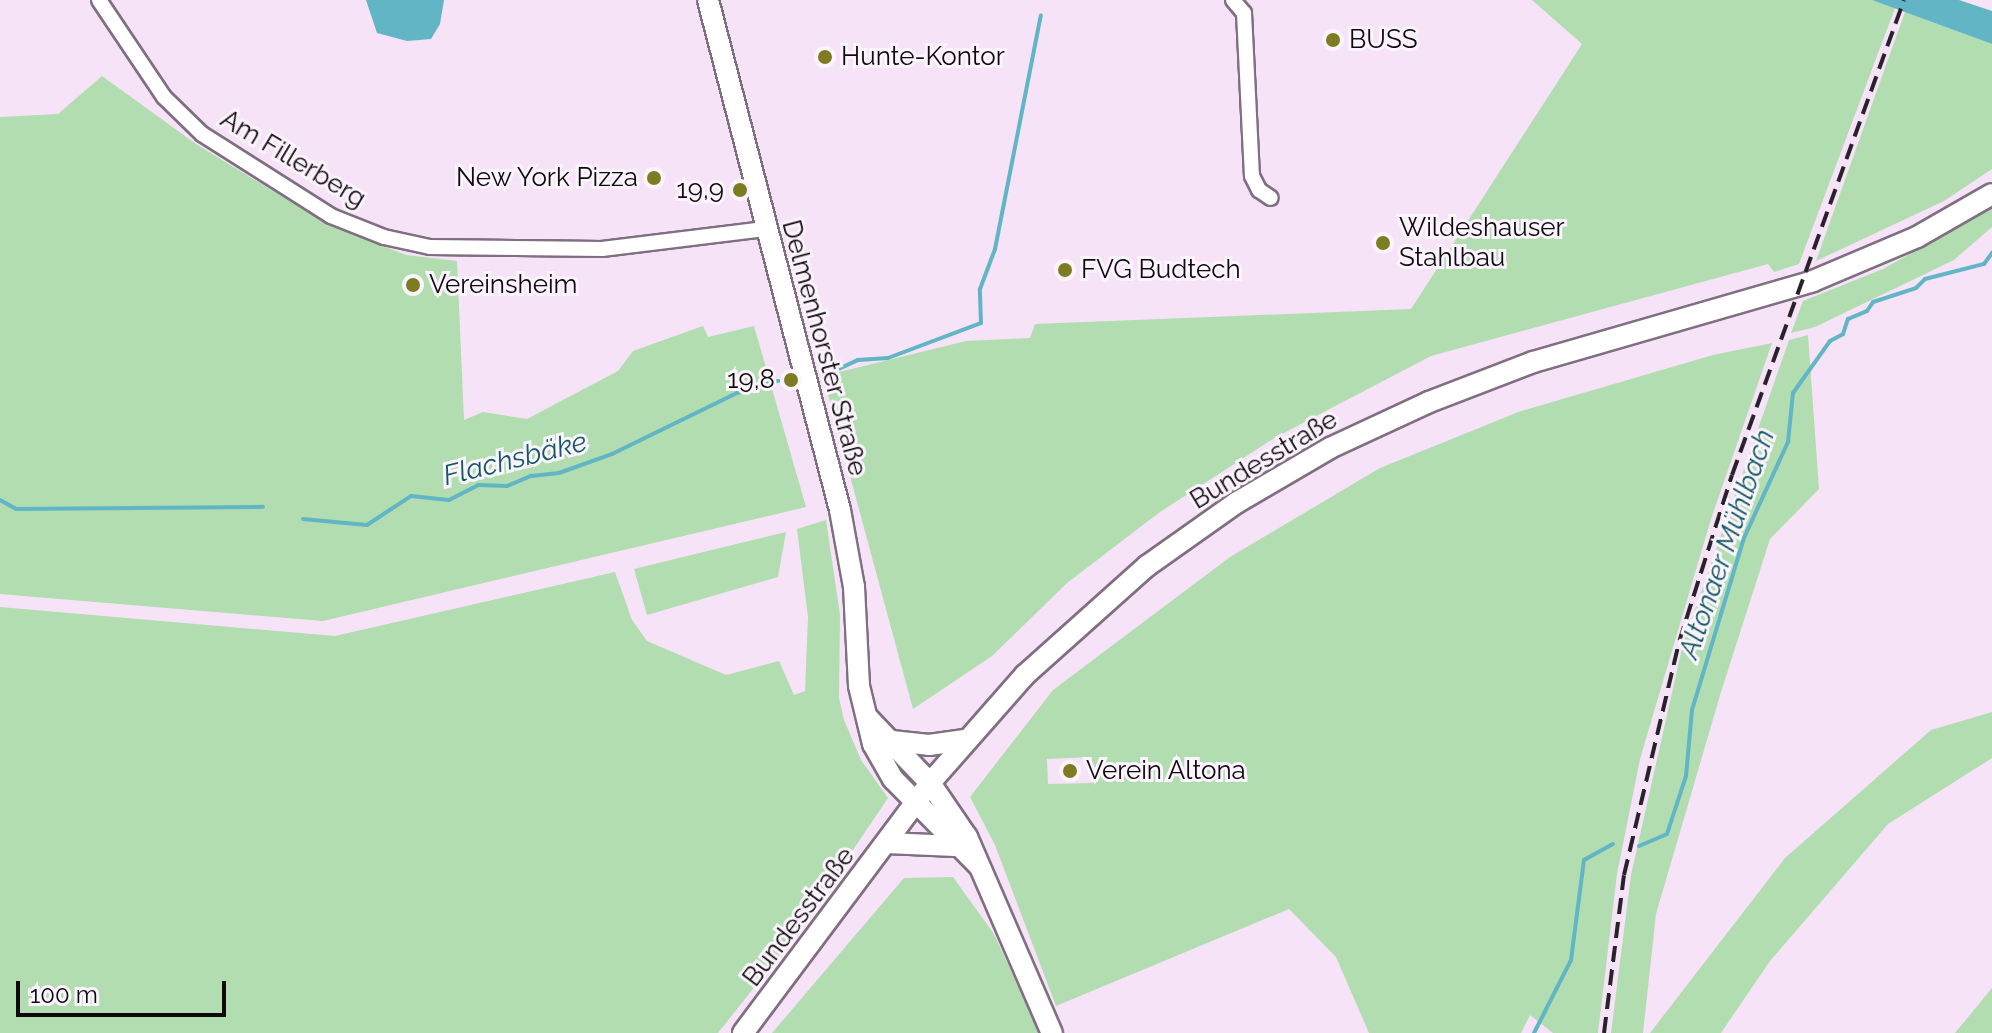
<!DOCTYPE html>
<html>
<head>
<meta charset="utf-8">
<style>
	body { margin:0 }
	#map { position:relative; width:1992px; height:1033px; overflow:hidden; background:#f6e3f7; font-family:Raleway,sans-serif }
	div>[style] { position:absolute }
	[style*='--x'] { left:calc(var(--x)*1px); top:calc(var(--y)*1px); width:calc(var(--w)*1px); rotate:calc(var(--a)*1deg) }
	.green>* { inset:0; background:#b1ddb0 }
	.water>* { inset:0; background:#62b5c5 }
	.stream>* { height:4px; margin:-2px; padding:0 2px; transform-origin:2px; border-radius:2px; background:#62b5c5 }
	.roads { filter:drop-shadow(2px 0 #806f81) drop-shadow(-2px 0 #806f81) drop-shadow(0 2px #806f81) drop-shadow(0 -2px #806f81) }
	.minor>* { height:14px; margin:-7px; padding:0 7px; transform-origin:7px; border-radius:7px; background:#fff }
	.secondary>* { height:20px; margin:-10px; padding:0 10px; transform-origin:10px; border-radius:10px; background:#fff }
	.rail>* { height:4px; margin-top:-2px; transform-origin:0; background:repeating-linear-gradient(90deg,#2a222a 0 16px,transparent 0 24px) }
	.dots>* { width:22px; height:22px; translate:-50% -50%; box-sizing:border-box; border:4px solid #fcf4fd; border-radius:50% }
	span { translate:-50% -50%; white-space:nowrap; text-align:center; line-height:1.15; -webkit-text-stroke:6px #fcf4fd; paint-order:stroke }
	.poi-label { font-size:26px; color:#0f090f }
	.left { translate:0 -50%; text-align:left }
	.right { translate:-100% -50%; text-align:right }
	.street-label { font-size:26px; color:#0f090f }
	.water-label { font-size:28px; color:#115964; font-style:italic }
	.scale { position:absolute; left:16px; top:981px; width:210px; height:36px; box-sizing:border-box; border:4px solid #0f090f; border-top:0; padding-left:10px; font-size:24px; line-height:28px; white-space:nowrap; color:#0f090f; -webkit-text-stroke:6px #fcf4fd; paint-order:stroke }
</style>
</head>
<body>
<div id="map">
	<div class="green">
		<div style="clip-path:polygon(1532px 0,1872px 0,1895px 8px,1799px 264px,1774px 272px,1768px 264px,1431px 356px,1276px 437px,1160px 512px,1067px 583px,992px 656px,913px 709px,823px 376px,966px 341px,1030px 338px,1035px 324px,1411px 309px,1582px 44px)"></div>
		<div style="clip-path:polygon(1905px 12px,1992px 44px,1992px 169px,1944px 201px,1816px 261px)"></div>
		<div style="clip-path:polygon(102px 76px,196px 144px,325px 223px,406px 255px,457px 261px,464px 420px,483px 412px,527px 419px,618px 371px,633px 351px,703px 326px,708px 337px,754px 326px,806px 507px,323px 621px,0 594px,0 117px,58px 114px)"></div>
		<div style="clip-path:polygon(1992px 207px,1992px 227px,1954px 260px,1815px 327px,1791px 333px,1803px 301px,1883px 269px)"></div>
		<div style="clip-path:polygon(1808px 335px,1819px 489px,1770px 539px,1721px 692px,1656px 914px,1643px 1033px,1611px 1033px,1631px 875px,1683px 644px,1789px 340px)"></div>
		<div style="clip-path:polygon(evenodd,1772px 343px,1711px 519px,1640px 759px,1617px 874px,1598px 1033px,1553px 1033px,1530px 1015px,1521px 1033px,1369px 1033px,1336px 957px,1289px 909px,1056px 1006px,995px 845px,970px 797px,1053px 690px,1230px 557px,1380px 468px,1521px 411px,1713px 355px,1772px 343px,1092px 757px,1093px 783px,1048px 784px,1047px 759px,1092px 757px)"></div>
		<div style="clip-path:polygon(826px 520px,840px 615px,839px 698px,844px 720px,861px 760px,888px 798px,795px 936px,718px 1033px,0 1033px,0 607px,335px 636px,615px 572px,632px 620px,647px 641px,726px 675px,779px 661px,794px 695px,805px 691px,808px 617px,797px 529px)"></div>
		<div style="clip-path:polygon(786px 532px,778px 577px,647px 615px,634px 569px)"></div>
		<div style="clip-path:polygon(1992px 712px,1992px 758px,1888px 824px,1770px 961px,1721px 1033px,1650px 1033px,1785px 858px,1931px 730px)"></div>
		<div style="clip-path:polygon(953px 877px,994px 934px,1039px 1033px,772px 1033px,904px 878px)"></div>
		<div style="clip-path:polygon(1992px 988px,1992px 1033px,1955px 1033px)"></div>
	</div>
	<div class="water">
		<div style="clip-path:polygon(366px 0,444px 0,440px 24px,431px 39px,407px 41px,377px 33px)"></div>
		<div style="clip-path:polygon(1872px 0,1959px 0,1992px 11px,1992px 44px)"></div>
	</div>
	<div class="stream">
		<div style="--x:830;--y:373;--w:31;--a:-25"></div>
		<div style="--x:858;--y:360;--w:30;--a:-4"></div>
		<div style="--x:888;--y:358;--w:99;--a:-20.6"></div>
		<div style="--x:981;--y:323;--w:34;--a:-92"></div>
		<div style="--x:980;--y:289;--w:43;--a:-69.4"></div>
		<div style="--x:995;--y:249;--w:238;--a:-78.9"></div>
		<div style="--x:0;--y:500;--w:18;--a:29"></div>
		<div style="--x:16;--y:509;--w:247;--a:-0.5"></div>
		<div style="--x:303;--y:519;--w:64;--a:5.4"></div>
		<div style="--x:367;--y:525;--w:53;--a:-33.4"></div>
		<div style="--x:411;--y:496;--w:38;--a:6"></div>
		<div style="--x:449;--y:500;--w:33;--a:-27"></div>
		<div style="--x:478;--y:485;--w:29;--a:2"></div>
		<div style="--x:507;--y:486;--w:26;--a:-23"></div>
		<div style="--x:531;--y:476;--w:28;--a:-6"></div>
		<div style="--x:559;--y:473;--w:56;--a:-19.7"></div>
		<div style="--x:612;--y:454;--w:139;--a:-26"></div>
		<div style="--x:737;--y:393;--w:43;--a:-16.3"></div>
		<div style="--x:1639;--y:846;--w:30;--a:-23"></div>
		<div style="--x:1667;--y:834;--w:61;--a:-71.9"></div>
		<div style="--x:1686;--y:776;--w:66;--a:-84.8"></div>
		<div style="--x:1692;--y:710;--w:180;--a:-73.2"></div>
		<div style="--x:1744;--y:538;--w:106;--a:-65.4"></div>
		<div style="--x:1788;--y:442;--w:49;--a:-84.2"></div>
		<div style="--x:1793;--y:393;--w:64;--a:-54.6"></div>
		<div style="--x:1830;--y:341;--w:15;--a:-28"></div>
		<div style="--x:1843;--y:334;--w:16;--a:-72"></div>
		<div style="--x:1848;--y:319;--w:21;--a:-23"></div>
		<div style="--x:1867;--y:311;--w:11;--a:-56"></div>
		<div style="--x:1873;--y:302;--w:45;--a:-18"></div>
		<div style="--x:1916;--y:288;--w:13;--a:-45"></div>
		<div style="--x:1925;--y:279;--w:61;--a:-14.3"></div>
		<div style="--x:1984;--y:264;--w:14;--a:-54"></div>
		<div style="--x:1534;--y:1033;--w:82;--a:-63.1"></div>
		<div style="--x:1571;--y:960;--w:101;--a:-82.6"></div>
		<div style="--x:1584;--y:860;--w:33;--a:-29"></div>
	</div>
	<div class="roads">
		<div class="minor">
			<div style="--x:99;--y:0;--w:117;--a:56.2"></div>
			<div style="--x:164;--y:97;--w:53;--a:44.2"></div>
			<div style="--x:202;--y:134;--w:153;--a:32.4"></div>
			<div style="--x:331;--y:216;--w:57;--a:21.6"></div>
			<div style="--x:384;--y:237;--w:47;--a:12.3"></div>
			<div style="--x:430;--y:247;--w:172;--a:0.7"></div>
			<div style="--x:602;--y:249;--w:164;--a:-7"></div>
			<div style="--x:1233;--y:0;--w:17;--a:50"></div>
			<div style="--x:1244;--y:13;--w:163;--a:87.2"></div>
			<div style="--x:1252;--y:176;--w:16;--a:63"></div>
			<div style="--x:1259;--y:190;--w:14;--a:34"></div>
		</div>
		<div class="secondary">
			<div style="--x:708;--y:0;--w:527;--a:75.49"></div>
			<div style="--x:840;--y:510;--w:78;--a:79.7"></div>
			<div style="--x:854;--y:587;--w:99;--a:87.1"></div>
			<div style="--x:859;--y:686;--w:60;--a:76.4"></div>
			<div style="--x:873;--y:744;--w:40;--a:60.3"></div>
			<div style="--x:893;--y:779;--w:122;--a:45.3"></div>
			<div style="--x:867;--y:717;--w:91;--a:46.3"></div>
			<div style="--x:930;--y:783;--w:65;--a:55.6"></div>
			<div style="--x:967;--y:837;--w:214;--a:66.6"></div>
			<div style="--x:892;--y:741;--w:37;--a:6"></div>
			<div style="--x:929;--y:745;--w:36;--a:-8"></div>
			<div style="--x:886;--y:843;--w:69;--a:2.5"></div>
			<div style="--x:743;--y:1033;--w:312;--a:-53.2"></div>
			<div style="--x:930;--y:783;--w:144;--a:-48.7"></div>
			<div style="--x:1025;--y:675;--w:164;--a:-41.8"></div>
			<div style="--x:1147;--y:566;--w:109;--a:-35.3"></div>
			<div style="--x:1236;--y:503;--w:109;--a:-30.3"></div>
			<div style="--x:1330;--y:448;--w:109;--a:-24.9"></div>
			<div style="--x:1429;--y:402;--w:111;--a:-21"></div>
			<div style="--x:1533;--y:362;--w:291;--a:-16.1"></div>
			<div style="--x:1813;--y:281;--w:113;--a:-22.9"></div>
			<div style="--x:1917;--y:237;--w:86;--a:-29.8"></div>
		</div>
	</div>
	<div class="rail">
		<div style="--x:1604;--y:1033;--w:159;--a:-82.8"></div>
		<div style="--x:1624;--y:875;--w:239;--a:-76.7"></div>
		<div style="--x:1679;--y:642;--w:175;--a:-72.4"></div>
		<div style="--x:1732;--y:475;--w:505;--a:-70.09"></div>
	</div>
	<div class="dots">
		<div style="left:1333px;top:40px;background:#7e7c23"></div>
		<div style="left:825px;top:57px;background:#7e7c23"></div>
		<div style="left:654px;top:178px;background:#7e7c23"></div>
		<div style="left:740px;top:190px;background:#7e7c23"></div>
		<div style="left:1383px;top:243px;background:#7e7c23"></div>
		<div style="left:1065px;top:270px;background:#7e7c23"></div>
		<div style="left:413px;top:285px;background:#7e7c23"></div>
		<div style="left:791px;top:380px;background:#7e7c23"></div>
		<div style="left:1070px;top:771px;background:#7e7c23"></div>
	</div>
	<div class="poi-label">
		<span class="left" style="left:1349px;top:40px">BUSS</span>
		<span class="left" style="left:841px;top:57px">Hunte-Kontor</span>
		<span class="right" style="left:638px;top:178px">New York Pizza</span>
		<span class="right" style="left:724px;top:190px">19,9</span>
		<span class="left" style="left:1399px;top:243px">Wildeshauser<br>Stahlbau</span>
		<span class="left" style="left:1081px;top:270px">FVG Budtech</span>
		<span class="left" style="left:429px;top:285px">Vereinsheim</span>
		<span class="right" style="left:775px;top:380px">19,8</span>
		<span class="left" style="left:1086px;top:771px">Verein Altona</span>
	</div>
	<div class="street-label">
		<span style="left:293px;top:159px;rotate:31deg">Am Fillerberg</span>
		<span style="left:824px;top:348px;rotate:75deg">Delmenhorster Straße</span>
		<span style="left:1264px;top:460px;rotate:-31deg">Bundesstraße</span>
		<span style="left:799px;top:917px;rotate:-53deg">Bundesstraße</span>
	</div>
	<div class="water-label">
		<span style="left:515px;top:459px;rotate:-14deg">Flachsbäke</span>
		<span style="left:1727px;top:544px;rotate:-71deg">Altonaer Mühlbach</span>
	</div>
	<div class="scale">100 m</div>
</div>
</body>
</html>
